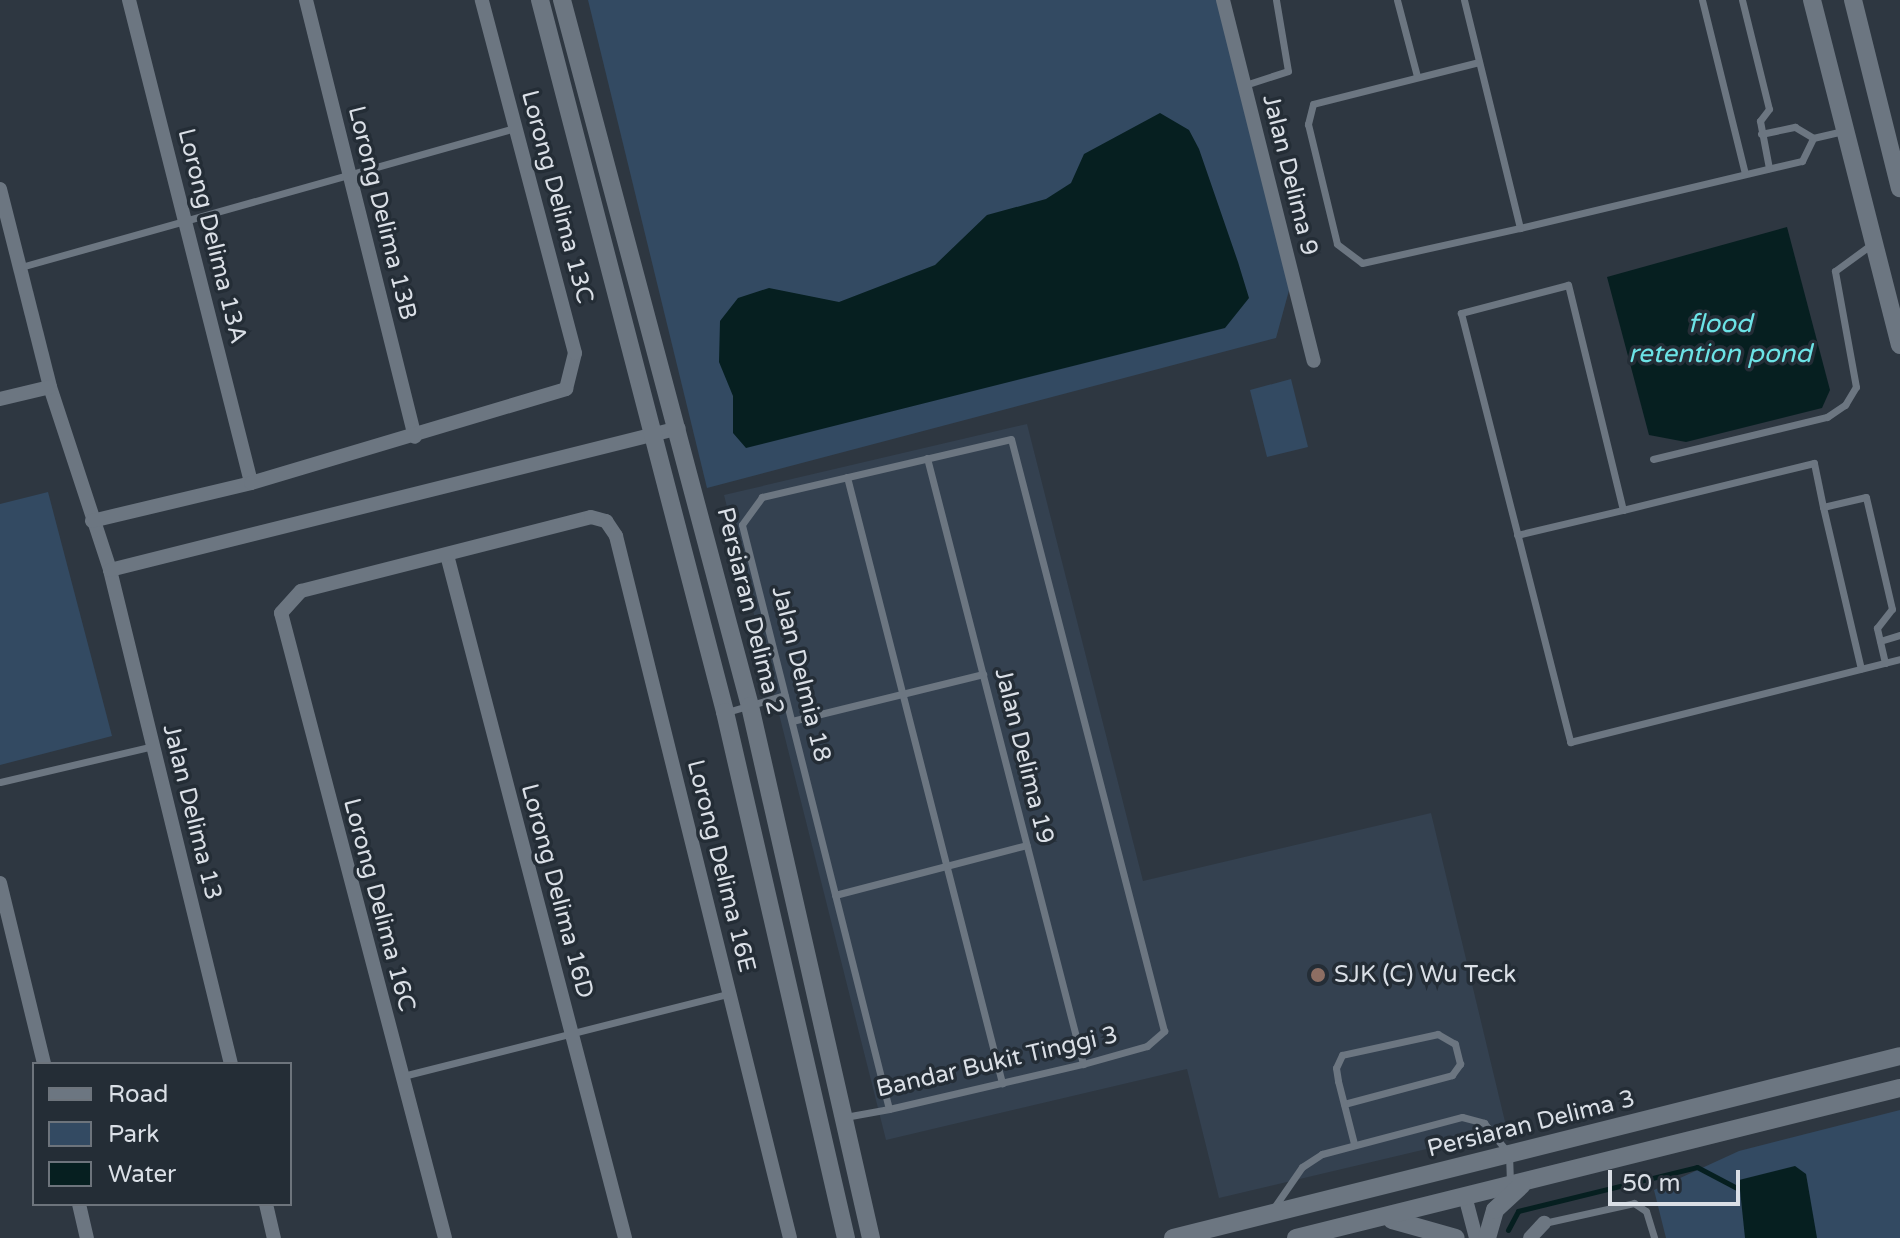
<!DOCTYPE html>
<html>
<head>
<meta charset="utf-8">
<style>
	body { margin:0 }
	#map { position:relative; width:1900px; height:1238px; overflow:hidden; background:#2e3741; font-family:"Varela Round",sans-serif }
	div>[style] { position:absolute }
	[style*='--x'] { left:calc(var(--x)*1px); top:calc(var(--y)*1px); width:calc(var(--w)*1px); rotate:calc(var(--a)*1deg) }
	.built>* { inset:0; background:#344150 }
	.green>* { inset:0; background:#334a62 }
	.water>* { inset:0; background:#061f20 }
	.stream>* { height:5px; margin:-2.5px; padding:0 2.5px; transform-origin:2.5px; border-radius:2.5px; background:#061f20 }
	.service>* { height:7px; margin:-3.5px; padding:0 3.5px; transform-origin:3.5px; border-radius:3.5px; background:#6c7681 }
	.minor>* { height:14px; margin:-7px; padding:0 7px; transform-origin:7px; border-radius:7px; background:#6c7681 }
	.tertiary>* { height:18px; margin:-9px; padding:0 9px; transform-origin:9px; border-radius:9px; background:#6c7681 }
	.dots>* { width:22px; height:22px; translate:-50% -50%; box-sizing:border-box; border:4px solid #242d36; border-radius:50% }
	span { translate:-50% -50%; white-space:nowrap; text-align:center; line-height:1.15; -webkit-text-stroke:7px #242d36; paint-order:stroke }
	.street-label { font-size:24px; color:#dadfe6 }
	.poi-label { font-size:24px; color:#dadfe6 }
	.left { translate:0 -50%; text-align:left }
	.water-label { font-size:26px; color:#6ce3e6; font-style:italic }
	.legend { position:absolute; left:32px; top:1062px; width:260px; height:144px; box-sizing:border-box; background:#242d36; border:2px solid #6d747c; margin:0; padding:10px 14px; list-style:none; font-size:24px; color:#dadfe6 }
	.legend li { display:flex; align-items:center; gap:16px; height:40px }
	.legend b { width:40px; border:2px solid #6d747c }
	.scale { position:absolute; left:1608px; top:1170px; width:132px; height:36px; box-sizing:border-box; border:4px solid #dadfe6; border-top:0; padding-left:10px; font-size:24px; line-height:28px; white-space:nowrap; color:#dadfe6; -webkit-text-stroke:6px #242d36; paint-order:stroke }
</style>
</head>
<body>
<div id="map">
	<div class="built">
		<div style="clip-path:polygon(1027px 424px,1143px 881px,1431px 813px,1507px 1130px,1219px 1198px,1187px 1069px,886px 1140px,724px 495px)"></div>
	</div>
	<div class="green">
		<div style="clip-path:polygon(588px 0,1219px 0,1291px 283px,1276px 338px,707px 488px)"></div>
		<div style="clip-path:polygon(1291px 379px,1308px 447px,1267px 457px,1250px 390px)"></div>
		<div style="clip-path:polygon(48px 492px,112px 736px,0 765px,0 504px)"></div>
		<div style="clip-path:polygon(1900px 1110px,1900px 1238px,1666px 1238px,1654px 1190px,1739px 1151px)"></div>
	</div>
	<div class="water">
		<div style="clip-path:polygon(1160px 113px,1189px 130px,1199px 149px,1238px 262px,1249px 298px,1225px 328px,746px 448px,733px 433px,733px 396px,719px 362px,720px 321px,738px 298px,769px 288px,839px 302px,935px 265px,987px 215px,1046px 199px,1071px 183px,1084px 154px)"></div>
		<div style="clip-path:polygon(1787px 227px,1830px 390px,1822px 408px,1686px 442px,1649px 435px,1607px 277px)"></div>
		<div style="clip-path:polygon(1795px 1166px,1806px 1174px,1817px 1238px,1745px 1238px,1739px 1180px)"></div>
	</div>
	<div class="stream">
		<div style="--x:1508;--y:1230;--w:21;--a:-62"></div>
		<div style="--x:1518;--y:1211;--w:184;--a:-13.8"></div>
		<div style="--x:1697;--y:1167;--w:45;--a:27.7"></div>
	</div>
	<div class="service">
		<div style="--x:1397;--y:0;--w:79;--a:75.3"></div>
		<div style="--x:1464;--y:0;--w:235;--a:76.2"></div>
		<div style="--x:1520;--y:228;--w:290;--a:-13.4"></div>
		<div style="--x:1802;--y:161;--w:25;--a:-64"></div>
		<div style="--x:1702;--y:0;--w:179;--a:76.1"></div>
		<div style="--x:1742;--y:0;--w:112;--a:76.1"></div>
		<div style="--x:1769;--y:109;--w:15;--a:127"></div>
		<div style="--x:1760;--y:121;--w:48;--a:79.2"></div>
		<div style="--x:1479;--y:62;--w:171;--a:165.8"></div>
		<div style="--x:1313;--y:104;--w:21;--a:104"></div>
		<div style="--x:1308;--y:124;--w:123;--a:76.4"></div>
		<div style="--x:1337;--y:244;--w:31;--a:37"></div>
		<div style="--x:1362;--y:263;--w:162;--a:-12.5"></div>
		<div style="--x:1245;--y:85;--w:45;--a:-18"></div>
		<div style="--x:1288;--y:71;--w:72;--a:-99.6"></div>
		<div style="--x:1761;--y:134;--w:35;--a:-12"></div>
		<div style="--x:1795;--y:127;--w:21;--a:31"></div>
		<div style="--x:1813;--y:138;--w:31;--a:-13"></div>
		<div style="--x:21;--y:267;--w:513;--a:-15.72"></div>
		<div style="--x:927;--y:458;--w:626;--a:75.56"></div>
		<div style="--x:1653;--y:459;--w:179;--a:-13.6"></div>
		<div style="--x:1827;--y:417;--w:22;--a:-34"></div>
		<div style="--x:1845;--y:405;--w:21;--a:-59"></div>
		<div style="--x:1856;--y:387;--w:118;--a:-100.3"></div>
		<div style="--x:1835;--y:271;--w:46;--a:-36.1"></div>
		<div style="--x:847;--y:477;--w:626;--a:75.65"></div>
		<div style="--x:1823;--y:507;--w:166;--a:76.8"></div>
		<div style="--x:1517;--y:535;--w:109;--a:-13.3"></div>
		<div style="--x:1880;--y:641;--w:21;--a:-17"></div>
		<div style="--x:1885;--y:663;--w:36;--a:-103"></div>
		<div style="--x:1877;--y:628;--w:24;--a:-52"></div>
		<div style="--x:1892;--y:609;--w:115;--a:-103.1"></div>
		<div style="--x:1866;--y:497;--w:44;--a:166.9"></div>
		<div style="--x:1823;--y:507;--w:45;--a:-101.6"></div>
		<div style="--x:1814;--y:463;--w:197;--a:166.2"></div>
		<div style="--x:1623;--y:510;--w:232;--a:-103.7"></div>
		<div style="--x:1568;--y:285;--w:111;--a:165.3"></div>
		<div style="--x:1461;--y:313;--w:443;--a:75.7"></div>
		<div style="--x:1570;--y:742;--w:340;--a:-14.1"></div>
		<div style="--x:727;--y:712;--w:60;--a:-16.3"></div>
		<div style="--x:792;--y:721;--w:197;--a:-13.8"></div>
		<div style="--x:0;--y:782;--w:157;--a:-13.2"></div>
		<div style="--x:835;--y:895;--w:198;--a:-14.6"></div>
		<div style="--x:403;--y:1076;--w:335;--a:-14.2"></div>
		<div style="--x:1344;--y:1104;--w:112;--a:-15"></div>
		<div style="--x:1452;--y:1075;--w:14;--a:-54"></div>
		<div style="--x:1460;--y:1064;--w:21;--a:-104"></div>
		<div style="--x:1455;--y:1044;--w:20;--a:-150"></div>
		<div style="--x:1438;--y:1034;--w:98;--a:167.7"></div>
		<div style="--x:1342;--y:1055;--w:14;--a:115"></div>
		<div style="--x:1336;--y:1068;--w:13;--a:81"></div>
		<div style="--x:1338;--y:1081;--w:65;--a:75.7"></div>
		<div style="--x:845;--y:1117;--w:45;--a:-10.3"></div>
		<div style="--x:889;--y:1109;--w:199;--a:-13.1"></div>
		<div style="--x:1083;--y:1064;--w:66;--a:-15.7"></div>
		<div style="--x:1147;--y:1046;--w:23;--a:-41"></div>
		<div style="--x:1164;--y:1031;--w:611;--a:-104.49"></div>
		<div style="--x:1011;--y:439;--w:256;--a:166.9"></div>
		<div style="--x:762;--y:497;--w:34;--a:126"></div>
		<div style="--x:742;--y:525;--w:602;--a:75.87"></div>
		<div style="--x:1273;--y:1209;--w:51;--a:-55.4"></div>
		<div style="--x:1302;--y:1167;--w:24;--a:-33"></div>
		<div style="--x:1322;--y:1154;--w:145;--a:-14.8"></div>
		<div style="--x:1462;--y:1117;--w:23;--a:15"></div>
		<div style="--x:1484;--y:1123;--w:40;--a:51"></div>
		<div style="--x:1509;--y:1154;--w:27;--a:88"></div>
		<div style="--x:1544;--y:1223;--w:92;--a:-12.5"></div>
		<div style="--x:1634;--y:1203;--w:14;--a:34"></div>
		<div style="--x:1646;--y:1211;--w:28;--a:73"></div>
	</div>
	<div class="minor">
		<div style="--x:129;--y:0;--w:498;--a:75.8"></div>
		<div style="--x:306;--y:0;--w:450;--a:76"></div>
		<div style="--x:1223;--y:0;--w:372;--a:75.9"></div>
		<div style="--x:0;--y:189;--w:204;--a:75.8"></div>
		<div style="--x:50;--y:387;--w:193;--a:71.8"></div>
		<div style="--x:110;--y:570;--w:509;--a:76.24"></div>
		<div style="--x:0;--y:399;--w:51;--a:-13.5"></div>
		<div style="--x:92;--y:521;--w:163;--a:-13.4"></div>
		<div style="--x:251;--y:483;--w:329;--a:-16.6"></div>
		<div style="--x:566;--y:389;--w:37;--a:-76"></div>
		<div style="--x:575;--y:353;--w:365;--a:-104.8"></div>
		<div style="--x:447;--y:555;--w:706;--a:75.39"></div>
		<div style="--x:110;--y:570;--w:586;--a:-14.01"></div>
		<div style="--x:0;--y:883;--w:186;--a:76.3"></div>
		<div style="--x:1465;--y:1196;--w:43;--a:75.3"></div>
		<div style="--x:79;--y:1204;--w:35;--a:77"></div>
		<div style="--x:266;--y:1204;--w:35;--a:77"></div>
		<div style="--x:445;--y:1238;--w:646;--a:-104.7"></div>
		<div style="--x:281;--y:613;--w:30;--a:-48"></div>
		<div style="--x:301;--y:591;--w:299;--a:-14.3"></div>
		<div style="--x:591;--y:517;--w:16;--a:15"></div>
		<div style="--x:606;--y:521;--w:18;--a:56"></div>
		<div style="--x:616;--y:536;--w:723;--a:76.08"></div>
		<div style="--x:1530;--y:1238;--w:21;--a:-47"></div>
	</div>
	<div class="tertiary">
		<div style="--x:540;--y:0;--w:736;--a:75.43"></div>
		<div style="--x:725;--y:712;--w:540;--a:77.05"></div>
		<div style="--x:562;--y:0;--w:731;--a:75.09"></div>
		<div style="--x:750;--y:706;--w:546;--a:77.19"></div>
		<div style="--x:1812;--y:0;--w:356;--a:75.7"></div>
		<div style="--x:1853;--y:0;--w:194;--a:76"></div>
		<div style="--x:1392;--y:1220;--w:66;--a:15.7"></div>
		<div style="--x:1173;--y:1238;--w:749;--a:-14.05"></div>
		<div style="--x:1296;--y:1238;--w:622;--a:-13.95"></div>
		<div style="--x:1487;--y:1238;--w:29;--a:-74"></div>
		<div style="--x:1495;--y:1210;--w:37;--a:-43"></div>
	</div>
	<div class="dots">
		<div style="left:1318px;top:975px;background:#8d6e63"></div>
	</div>
	<div class="street-label">
		<span style="left:1290px;top:175px;rotate:76deg">Jalan Delima 9</span>
		<span style="left:557px;top:197px;rotate:75deg">Lorong Delima 13C</span>
		<span style="left:382px;top:213px;rotate:76deg">Lorong Delima 13B</span>
		<span style="left:212px;top:236px;rotate:76deg">Lorong Delima 13A</span>
		<span style="left:750px;top:611px;rotate:76deg">Persiaran Delima 2</span>
		<span style="left:801px;top:674px;rotate:76deg">Jalan Delmia 18</span>
		<span style="left:1024px;top:756px;rotate:76deg">Jalan Delima 19</span>
		<span style="left:192px;top:812px;rotate:76deg">Jalan Delima 13</span>
		<span style="left:721px;top:866px;rotate:76deg">Lorong Delima 16E</span>
		<span style="left:557px;top:891px;rotate:75deg">Lorong Delima 16D</span>
		<span style="left:379px;top:905px;rotate:75deg">Lorong Delima 16C</span>
		<span style="left:997px;top:1062px;rotate:-13deg">Bandar Bukit Tinggi 3</span>
		<span style="left:1531px;top:1124px;rotate:-14deg">Persiaran Delima 3</span>
	</div>
	<div class="poi-label">
		<span class="left" style="left:1334px;top:975px">SJK (C) Wu Teck</span>
	</div>
	<div class="water-label">
		<span style="left:1720px;top:339px">flood<br>retention pond</span>
	</div>
	<ul class="legend">
	<li><b style="height:10px;background:#6c7681"></b>Road</li>
	<li><b style="height:22px;background:#334a62"></b>Park</li>
	<li><b style="height:22px;background:#061f20"></b>Water</li>
	</ul>
	<div class="scale">50 m</div>
</div>
</body>
</html>
